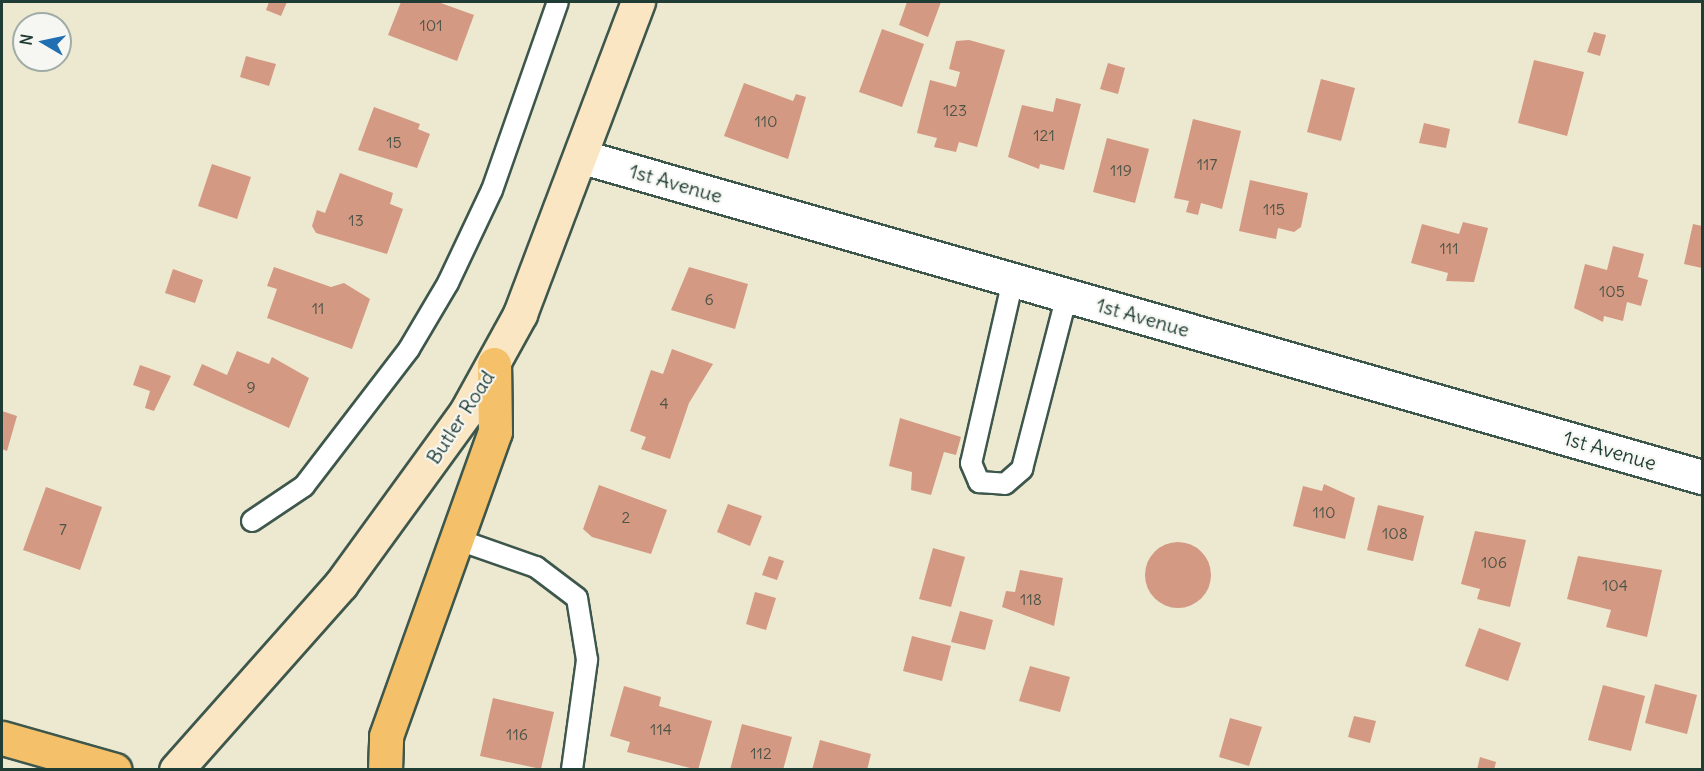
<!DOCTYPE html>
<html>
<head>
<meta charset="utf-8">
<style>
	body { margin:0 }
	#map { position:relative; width:1704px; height:771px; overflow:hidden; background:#ede9d1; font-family:Delius,sans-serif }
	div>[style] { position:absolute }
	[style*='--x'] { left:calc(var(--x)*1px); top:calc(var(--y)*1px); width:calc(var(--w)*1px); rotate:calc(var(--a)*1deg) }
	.building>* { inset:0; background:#d49982 }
	.round { border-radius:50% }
	.roads { filter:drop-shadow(2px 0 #3e574c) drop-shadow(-2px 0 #3e574c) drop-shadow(0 2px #3e574c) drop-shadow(0 -2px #3e574c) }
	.service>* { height:20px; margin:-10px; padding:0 10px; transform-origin:10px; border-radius:10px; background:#fff }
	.minor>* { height:33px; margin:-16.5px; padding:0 16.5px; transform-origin:16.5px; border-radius:16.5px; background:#fff }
	.secondary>* { height:33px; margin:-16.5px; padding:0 16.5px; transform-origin:16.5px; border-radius:16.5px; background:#fbe6c3 }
	.primary>* { height:33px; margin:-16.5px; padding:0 16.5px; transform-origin:16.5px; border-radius:16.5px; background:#f4c16a }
	.trunk>* { height:33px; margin:-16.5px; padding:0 16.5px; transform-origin:16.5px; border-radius:16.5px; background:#f4c16a }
	span { translate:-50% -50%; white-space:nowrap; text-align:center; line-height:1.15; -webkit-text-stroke:4.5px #f6f6f2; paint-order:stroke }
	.number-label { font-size:16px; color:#4c5448 }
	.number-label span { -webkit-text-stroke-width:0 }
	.street-label { font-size:20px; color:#1f3d34 }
	.frame { position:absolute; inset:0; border:3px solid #1f3d34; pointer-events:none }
	.north { position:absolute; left:12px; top:12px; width:60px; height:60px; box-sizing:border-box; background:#f6f6f2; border:2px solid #a0aca6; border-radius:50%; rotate:279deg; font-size:16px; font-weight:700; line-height:24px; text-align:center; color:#1f3d34 }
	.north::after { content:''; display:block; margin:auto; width:21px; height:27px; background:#1f6fb2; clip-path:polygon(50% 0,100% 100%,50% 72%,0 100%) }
</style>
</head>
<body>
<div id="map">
	<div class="building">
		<div style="clip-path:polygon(269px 2px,287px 2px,281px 16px,266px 10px)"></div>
		<div style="clip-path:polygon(401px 2px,438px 2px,474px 15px,457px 61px,388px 35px)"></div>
		<div style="clip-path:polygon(907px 2px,941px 2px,928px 37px,899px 25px)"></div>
		<div style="clip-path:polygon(882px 29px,924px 44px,902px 107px,859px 92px)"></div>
		<div style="clip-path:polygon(1594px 32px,1606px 35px,1600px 56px,1587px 52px)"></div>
		<div style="clip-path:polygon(969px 40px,1005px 50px,977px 147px,959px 142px,956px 152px,934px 147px,937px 138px,917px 133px,930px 80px,956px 87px,960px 72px,949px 69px,956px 41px)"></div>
		<div style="clip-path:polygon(246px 56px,276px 64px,269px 86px,240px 77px)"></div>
		<div style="clip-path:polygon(1534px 60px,1584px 72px,1567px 136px,1518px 123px)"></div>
		<div style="clip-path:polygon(1108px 63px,1125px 68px,1118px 94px,1100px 89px)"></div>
		<div style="clip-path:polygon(1321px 79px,1355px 88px,1341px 141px,1307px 132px)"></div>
		<div style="clip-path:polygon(744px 83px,793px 101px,796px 94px,806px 97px,788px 159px,724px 136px)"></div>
		<div style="clip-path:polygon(1056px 98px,1081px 104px,1064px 170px,1040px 164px,1039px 169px,1008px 157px,1022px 105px,1053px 112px)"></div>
		<div style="clip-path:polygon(374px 107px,420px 124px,418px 129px,430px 134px,417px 168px,358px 150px)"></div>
		<div style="clip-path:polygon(1193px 119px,1241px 131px,1222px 209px,1201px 203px,1198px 215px,1186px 212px,1189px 201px,1174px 198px)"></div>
		<div style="clip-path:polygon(1424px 123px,1450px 129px,1446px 148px,1419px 143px)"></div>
		<div style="clip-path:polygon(1107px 138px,1149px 149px,1135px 203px,1093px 192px)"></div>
		<div style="clip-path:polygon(212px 164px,251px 177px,237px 219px,198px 206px)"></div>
		<div style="clip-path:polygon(340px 173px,393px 193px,390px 204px,403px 209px,387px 254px,316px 233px,312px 226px,317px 210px,325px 213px)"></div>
		<div style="clip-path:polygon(1250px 180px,1308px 193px,1301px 227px,1294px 232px,1278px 228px,1276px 239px,1239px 231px)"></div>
		<div style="clip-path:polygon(1463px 222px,1488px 228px,1474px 282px,1446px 281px,1448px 273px,1411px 263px,1422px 224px,1459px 234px)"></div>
		<div style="clip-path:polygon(1693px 224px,1702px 226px,1702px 268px,1684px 264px)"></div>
		<div style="clip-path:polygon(1613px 246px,1644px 254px,1638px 277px,1648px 280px,1641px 306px,1627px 302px,1623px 321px,1604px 316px,1603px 322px,1574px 308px,1585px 264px,1607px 270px)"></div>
		<div style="clip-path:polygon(274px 267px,331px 287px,344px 283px,370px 299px,352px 349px,267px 318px,277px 289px,267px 286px)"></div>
		<div style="clip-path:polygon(689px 267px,748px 284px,735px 329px,671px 310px)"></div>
		<div style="clip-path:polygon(173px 269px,203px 280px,195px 303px,165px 293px)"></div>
		<div style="clip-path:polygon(672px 349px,713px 364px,689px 403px,670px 459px,641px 449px,646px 437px,630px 431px,651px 370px,663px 374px)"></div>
		<div style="clip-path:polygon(237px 351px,269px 364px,272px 357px,309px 378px,289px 428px,193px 385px,202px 364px,227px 375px)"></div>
		<div style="clip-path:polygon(140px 365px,171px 376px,154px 411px,145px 408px,150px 391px,133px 385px)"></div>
		<div style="clip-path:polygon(2px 411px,17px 416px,7px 451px,2px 449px)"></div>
		<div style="clip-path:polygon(900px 418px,961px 437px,956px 455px,944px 452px,931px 495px,911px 490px,912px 472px,889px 466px)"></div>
		<div style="clip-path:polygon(1324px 484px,1355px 498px,1345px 539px,1293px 526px,1303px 486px,1322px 491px)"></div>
		<div style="clip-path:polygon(599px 485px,667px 510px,651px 554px,592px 537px,583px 529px)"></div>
		<div style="clip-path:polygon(46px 487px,102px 507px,80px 570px,23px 550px)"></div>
		<div style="clip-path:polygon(728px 504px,762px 516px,750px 546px,717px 532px)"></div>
		<div style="clip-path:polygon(1378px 505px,1424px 516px,1413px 561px,1367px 550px)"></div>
		<div style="clip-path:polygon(1475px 531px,1526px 540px,1510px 607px,1477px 599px,1480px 589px,1461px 584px)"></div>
		<div class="round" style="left:1145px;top:542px;width:66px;height:66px"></div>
		<div style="clip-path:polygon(933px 548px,965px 557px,951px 607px,919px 599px)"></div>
		<div style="clip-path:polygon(769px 556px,784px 561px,777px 580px,762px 575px)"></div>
		<div style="clip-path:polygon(1578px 556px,1662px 570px,1647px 637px,1606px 627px,1611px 610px,1567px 599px)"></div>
		<div style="clip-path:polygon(1020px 570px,1063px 578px,1054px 626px,1002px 607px,1006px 591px,1015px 592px)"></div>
		<div style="clip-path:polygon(755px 592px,776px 598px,766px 630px,746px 624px)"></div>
		<div style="clip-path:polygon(960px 611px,993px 620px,985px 650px,951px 642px)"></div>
		<div style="clip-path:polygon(1479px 628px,1521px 643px,1508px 681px,1465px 666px)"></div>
		<div style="clip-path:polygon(912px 636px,951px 646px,942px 681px,903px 671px)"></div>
		<div style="clip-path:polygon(1030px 666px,1070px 677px,1060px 712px,1019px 701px)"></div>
		<div style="clip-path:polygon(1655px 684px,1697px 695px,1687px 734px,1645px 723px)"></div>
		<div style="clip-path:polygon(1603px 685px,1645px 696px,1631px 751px,1588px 740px)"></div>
		<div style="clip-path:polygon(624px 686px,661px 697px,659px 706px,712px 721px,698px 770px,627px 752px,630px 742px,610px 736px)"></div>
		<div style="clip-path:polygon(493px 698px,554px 712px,541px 769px,480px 756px)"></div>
		<div style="clip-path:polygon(1354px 716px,1376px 721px,1370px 743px,1348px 737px)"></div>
		<div style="clip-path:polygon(1230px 718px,1262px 727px,1249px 766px,1219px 757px)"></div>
		<div style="clip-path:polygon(742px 724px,792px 737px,783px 770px,730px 770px)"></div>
		<div style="clip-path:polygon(820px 740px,871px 754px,867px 770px,812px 770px)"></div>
		<div style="clip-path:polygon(1480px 757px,1496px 762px,1494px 770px,1477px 770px)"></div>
	</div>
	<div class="roads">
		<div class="service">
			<div style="--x:1013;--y:280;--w:188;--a:102.9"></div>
			<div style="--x:971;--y:463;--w:21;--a:67"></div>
			<div style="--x:979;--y:482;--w:26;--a:4"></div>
			<div style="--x:1005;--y:484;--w:23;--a:-41"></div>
			<div style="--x:1022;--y:469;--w:180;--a:-75.5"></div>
			<div style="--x:252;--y:521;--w:63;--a:-33.9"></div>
			<div style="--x:304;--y:486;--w:173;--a:-52.5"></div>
			<div style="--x:409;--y:349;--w:77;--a:-59.4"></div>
			<div style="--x:448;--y:283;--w:103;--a:-64.7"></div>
			<div style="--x:492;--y:190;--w:199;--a:-70.7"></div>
			<div style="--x:456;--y:539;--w:85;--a:19.3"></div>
			<div style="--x:536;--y:567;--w:51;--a:37.1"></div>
			<div style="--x:577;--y:598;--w:63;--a:80.8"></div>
			<div style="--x:587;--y:660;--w:111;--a:97.8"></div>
		</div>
		<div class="minor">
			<div style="--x:583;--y:157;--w:1164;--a:15.96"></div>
		</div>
		<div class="secondary">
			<div style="--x:176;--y:770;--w:249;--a:-48.4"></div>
			<div style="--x:341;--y:584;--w:213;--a:-54"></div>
			<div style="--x:466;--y:412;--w:112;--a:-61.1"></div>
			<div style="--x:520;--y:314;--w:334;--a:-69.3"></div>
		</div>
		<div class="primary">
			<div style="--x:385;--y:770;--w:34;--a:-88"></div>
			<div style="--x:386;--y:736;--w:323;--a:-70.3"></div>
			<div style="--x:495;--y:432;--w:68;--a:-90.8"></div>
		</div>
		<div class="trunk">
			<div style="--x:2;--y:738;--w:117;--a:15.8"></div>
		</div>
	</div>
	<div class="number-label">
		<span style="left:431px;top:25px">101</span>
		<span style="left:955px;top:110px">123</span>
		<span style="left:766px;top:121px">110</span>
		<span style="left:1044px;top:135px">121</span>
		<span style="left:394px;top:142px">15</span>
		<span style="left:1207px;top:164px">117</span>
		<span style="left:1121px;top:170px">119</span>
		<span style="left:1274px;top:209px">115</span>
		<span style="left:356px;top:220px">13</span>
		<span style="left:1449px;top:248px">111</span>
		<span style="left:1612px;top:291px">105</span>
		<span style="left:709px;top:299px">6</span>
		<span style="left:318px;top:308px">11</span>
		<span style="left:251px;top:387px">9</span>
		<span style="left:664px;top:403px">4</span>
		<span style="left:1324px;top:512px">110</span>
		<span style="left:626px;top:517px">2</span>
		<span style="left:63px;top:529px">7</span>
		<span style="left:1395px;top:533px">108</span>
		<span style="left:1494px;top:562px">106</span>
		<span style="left:1615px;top:585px">104</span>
		<span style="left:1031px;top:599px">118</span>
		<span style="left:661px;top:729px">114</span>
		<span style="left:517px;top:734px">116</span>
		<span style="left:761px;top:753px">112</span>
	</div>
	<div class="street-label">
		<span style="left:676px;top:183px;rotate:16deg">1st Avenue</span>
		<span style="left:1143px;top:317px;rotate:16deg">1st Avenue</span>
		<span style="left:460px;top:417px;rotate:-57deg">Butler Road</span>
		<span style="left:1610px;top:450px;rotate:16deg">1st Avenue</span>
	</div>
	<div class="frame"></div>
	<div class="north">N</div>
</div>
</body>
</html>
